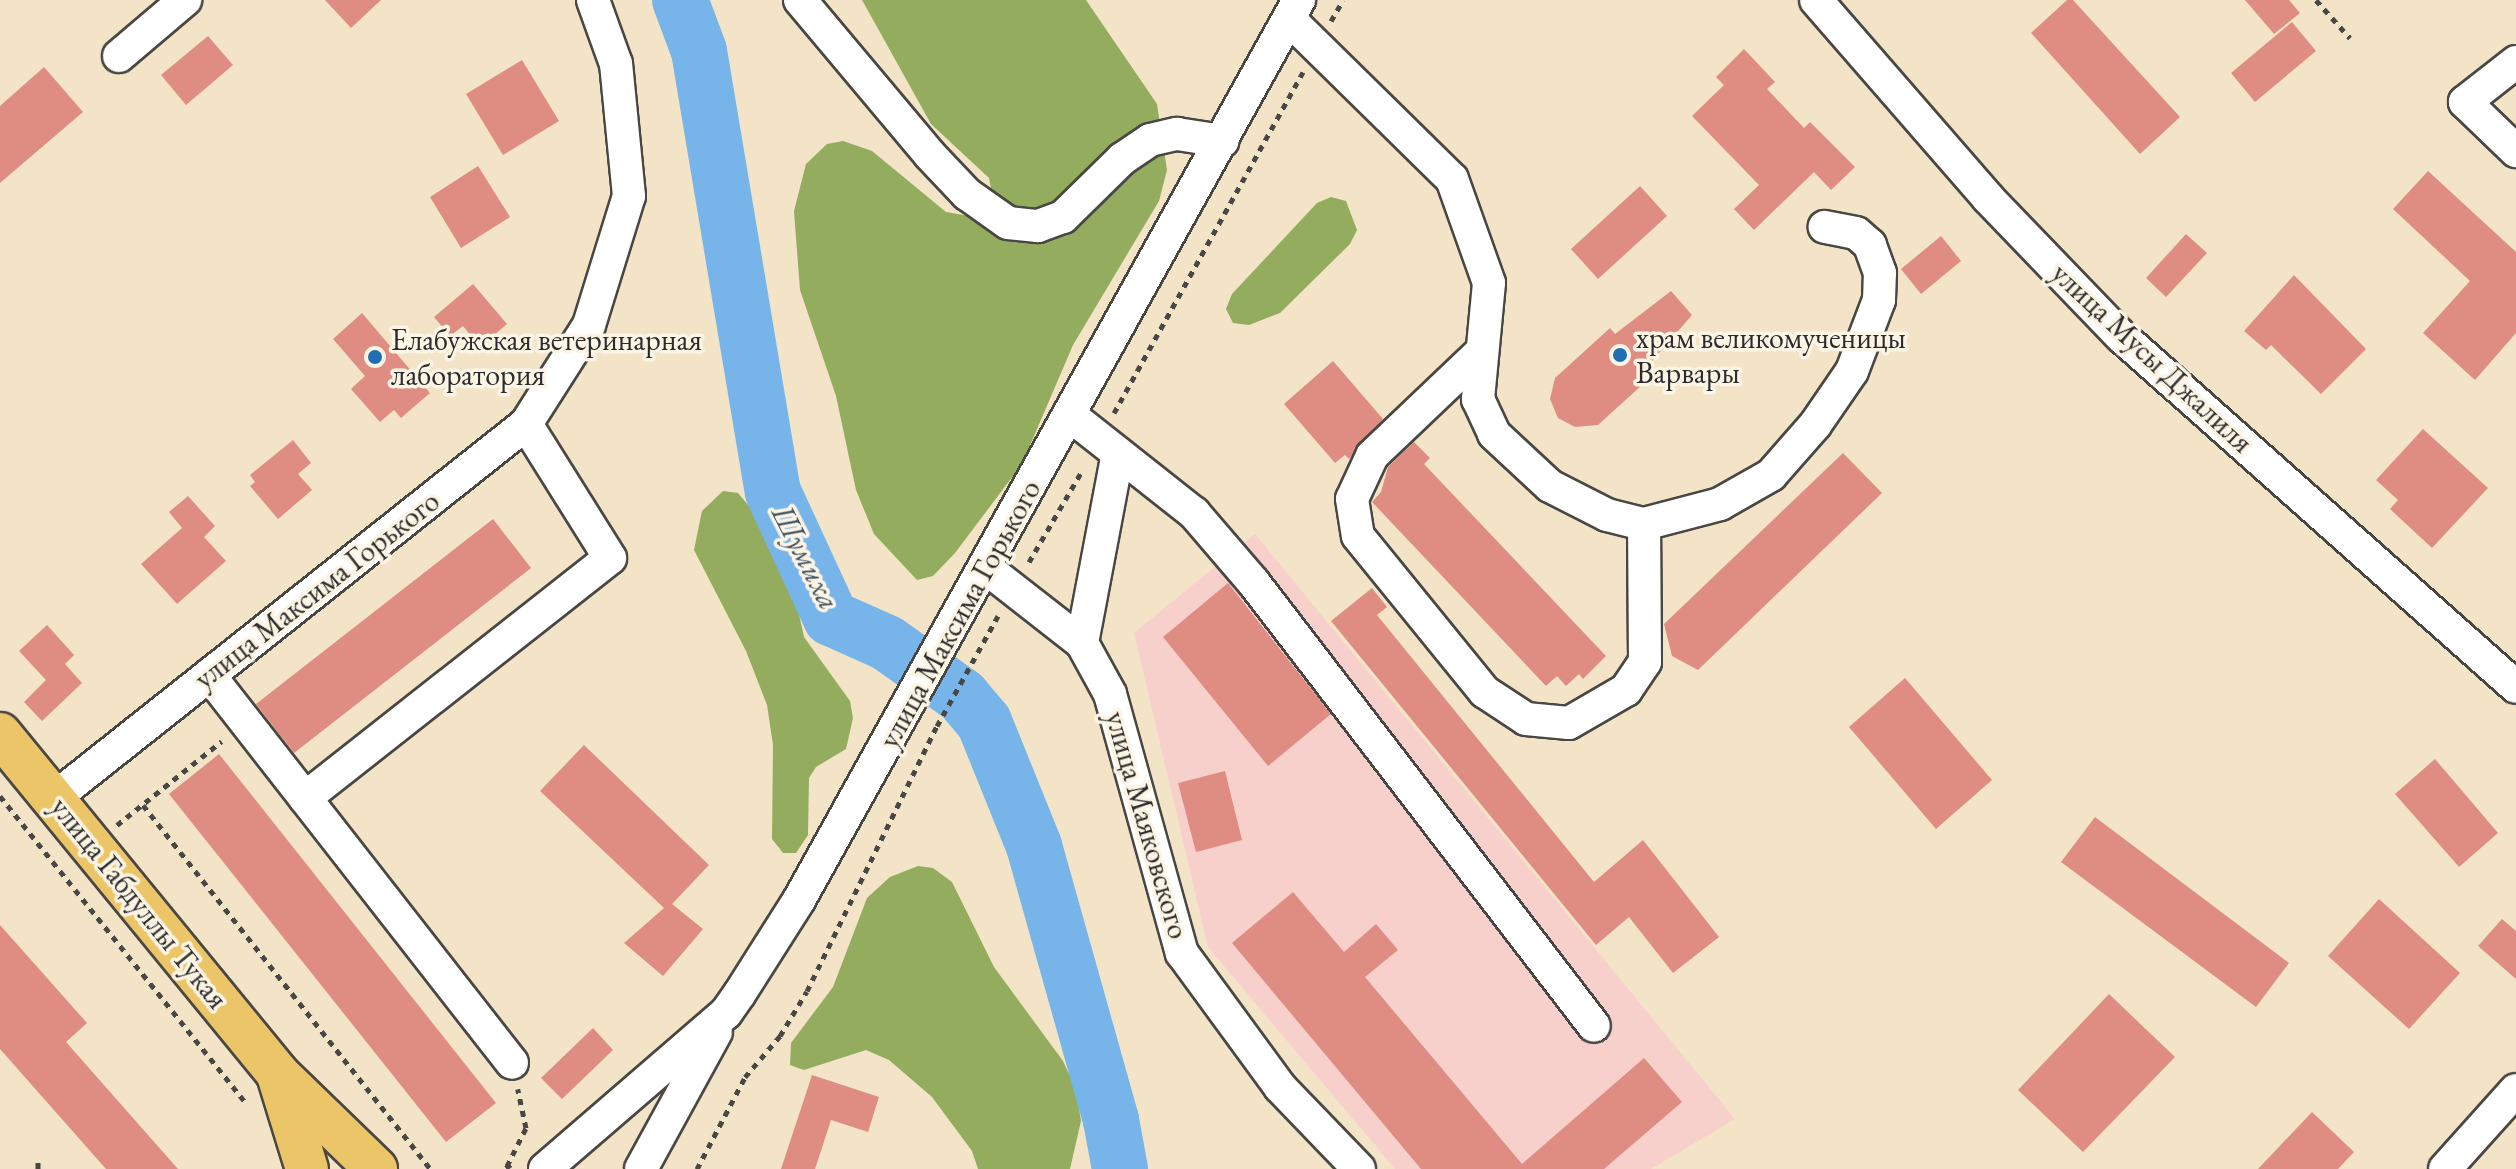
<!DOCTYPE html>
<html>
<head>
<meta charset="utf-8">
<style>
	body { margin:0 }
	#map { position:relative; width:2516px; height:1169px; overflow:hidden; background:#f3e4c8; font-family:"EB Garamond",serif }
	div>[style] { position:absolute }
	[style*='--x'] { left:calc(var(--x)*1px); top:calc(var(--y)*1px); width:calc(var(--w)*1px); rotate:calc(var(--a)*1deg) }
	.built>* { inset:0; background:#f7d0cb }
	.forest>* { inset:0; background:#93ac5d }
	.river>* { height:56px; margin:-28px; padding:0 28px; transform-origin:28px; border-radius:28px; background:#77b4e9 }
	.building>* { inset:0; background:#df8d82 }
	.path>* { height:5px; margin-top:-2.5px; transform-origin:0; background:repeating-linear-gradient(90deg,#494743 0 6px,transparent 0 12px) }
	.roads { filter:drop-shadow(2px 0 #494743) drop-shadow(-2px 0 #494743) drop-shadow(0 2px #494743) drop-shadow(0 -2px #494743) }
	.minor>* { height:32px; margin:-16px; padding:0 16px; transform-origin:16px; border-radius:16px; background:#fff }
	.major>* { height:42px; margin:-21px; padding:0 21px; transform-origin:21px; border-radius:21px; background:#ecc569 }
	.dots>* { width:22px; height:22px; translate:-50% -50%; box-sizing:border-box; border:4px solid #fcf5e5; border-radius:50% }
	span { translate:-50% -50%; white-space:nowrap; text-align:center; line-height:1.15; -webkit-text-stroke:7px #fcf5e5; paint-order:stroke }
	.poi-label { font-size:30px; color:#2b2b2b }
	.left { translate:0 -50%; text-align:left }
	.street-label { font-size:30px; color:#2b2b2b }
	.water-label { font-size:32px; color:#425464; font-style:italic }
</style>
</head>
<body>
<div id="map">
	<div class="built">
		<div style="clip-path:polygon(1255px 534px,1735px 1119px,1651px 1169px,1395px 1169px,1208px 947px,1134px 633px)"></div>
	</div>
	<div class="forest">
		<div style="clip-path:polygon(862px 0,1086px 0,1157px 104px,1167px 170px,1159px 201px,1073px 345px,1022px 464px,955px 553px,933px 576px,917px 580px,874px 534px,856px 490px,836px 396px,800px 290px,794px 211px,806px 164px,827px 144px,843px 141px,872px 151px,946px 212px,975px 217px,992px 194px,989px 178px,931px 124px)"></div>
		<div style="clip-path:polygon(1331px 197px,1346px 201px,1357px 230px,1350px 244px,1280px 313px,1249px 325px,1233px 323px,1226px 309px,1232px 294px,1317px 203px)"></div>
		<div style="clip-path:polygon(723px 491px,738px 493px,753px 511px,792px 582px,804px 637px,850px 701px,853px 718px,846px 749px,816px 767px,809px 778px,808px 835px,796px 853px,783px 853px,772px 839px,773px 745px,767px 705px,746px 651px,694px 550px,702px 511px)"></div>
		<div style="clip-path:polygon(918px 866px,933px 868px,952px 882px,994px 967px,1063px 1061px,1076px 1089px,1081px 1121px,1070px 1169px,978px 1169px,972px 1151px,932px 1097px,889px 1060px,866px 1050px,804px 1070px,790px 1065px,791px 1043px,833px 987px,867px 898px,890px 877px)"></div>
	</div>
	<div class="river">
		<div style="--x:680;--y:0;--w:54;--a:69.6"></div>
		<div style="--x:699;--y:51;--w:447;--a:80.5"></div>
		<div style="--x:773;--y:492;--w:139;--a:65.3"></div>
		<div style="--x:831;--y:618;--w:61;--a:24.1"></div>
		<div style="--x:887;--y:643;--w:92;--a:35.2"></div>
		<div style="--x:962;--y:696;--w:34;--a:50"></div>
		<div style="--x:984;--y:722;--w:134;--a:68"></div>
		<div style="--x:1034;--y:846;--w:285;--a:74.3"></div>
		<div style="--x:1111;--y:1120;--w:50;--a:79.6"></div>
	</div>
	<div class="building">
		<div style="clip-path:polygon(325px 0,381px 0,351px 28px)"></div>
		<div style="clip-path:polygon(2067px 0,2073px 0,2180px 117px,2140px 154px,2031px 33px)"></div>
		<div style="clip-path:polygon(2245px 0,2289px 0,2300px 13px,2274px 34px)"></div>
		<div style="clip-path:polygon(2292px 22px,2316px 51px,2255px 102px,2231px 73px)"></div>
		<div style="clip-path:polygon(208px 36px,233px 65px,186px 105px,161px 75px)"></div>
		<div style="clip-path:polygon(1744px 49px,1775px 82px,1767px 89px,1804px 128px,1810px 122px,1855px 167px,1831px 190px,1814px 172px,1754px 230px,1734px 209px,1759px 185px,1692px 116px,1724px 85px,1716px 77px)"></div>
		<div style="clip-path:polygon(522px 60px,559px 121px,503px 155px,466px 94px)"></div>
		<div style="clip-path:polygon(44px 67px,83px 112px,0 183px,0 106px)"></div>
		<div style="clip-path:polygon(478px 166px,510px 217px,461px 248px,430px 197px)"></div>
		<div style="clip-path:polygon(2428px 171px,2516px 252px,2516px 333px,2475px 380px,2423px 333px,2470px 281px,2393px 209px)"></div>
		<div style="clip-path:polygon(1640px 186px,1667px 216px,1598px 279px,1571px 249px)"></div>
		<div style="clip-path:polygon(2186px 234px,2207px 253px,2166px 297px,2146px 278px)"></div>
		<div style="clip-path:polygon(1941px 236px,1961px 261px,1921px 294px,1901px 269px)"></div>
		<div style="clip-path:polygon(2294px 275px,2366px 349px,2321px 394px,2271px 345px,2266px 350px,2244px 331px)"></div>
		<div style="clip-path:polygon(473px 284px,507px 324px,480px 347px,463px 326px,450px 336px,434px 317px)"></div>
		<div style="clip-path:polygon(1671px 291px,1692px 315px,1646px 368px,1653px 375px,1598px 425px,1575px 427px,1558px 418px,1550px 399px,1555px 378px,1610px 328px,1615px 334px)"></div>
		<div style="clip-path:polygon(362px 313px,430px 393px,401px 418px,394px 410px,380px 422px,351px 389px,365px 376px,333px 339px)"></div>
		<div style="clip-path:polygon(1333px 361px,1383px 419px,1349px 459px,1345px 455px,1335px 463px,1284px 404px)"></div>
		<div style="clip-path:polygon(2423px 429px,2488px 488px,2432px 548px,2390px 509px,2398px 500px,2376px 480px)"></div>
		<div style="clip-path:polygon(293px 440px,311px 463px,298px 474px,312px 490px,278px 519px,250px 486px,255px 482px,250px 475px)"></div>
		<div style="clip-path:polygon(1414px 442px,1430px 458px,1424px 464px,1606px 656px,1583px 679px,1579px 674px,1566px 686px,1557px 676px,1546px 686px,1372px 502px,1381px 492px,1388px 467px)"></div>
		<div style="clip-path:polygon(1843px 453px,1882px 493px,1698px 670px,1672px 656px,1664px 624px)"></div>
		<div style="clip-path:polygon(188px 496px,215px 526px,204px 537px,226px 561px,177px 604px,141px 564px,182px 528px,169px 512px)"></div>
		<div style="clip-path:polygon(493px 519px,531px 568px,294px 753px,256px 704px)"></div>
		<div style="clip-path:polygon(1228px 583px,1331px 714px,1268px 766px,1163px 637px)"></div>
		<div style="clip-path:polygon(1372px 588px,1387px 607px,1377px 615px,1594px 882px,1643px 840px,1719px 937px,1673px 973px,1629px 917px,1596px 945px,1331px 621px)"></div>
		<div style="clip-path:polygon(47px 625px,74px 655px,65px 664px,82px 683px,42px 721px,24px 702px,46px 680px,19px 651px)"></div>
		<div style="clip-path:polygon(1905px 678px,1992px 780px,1936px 829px,1849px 727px)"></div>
		<div style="clip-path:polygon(584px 745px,709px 865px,672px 904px,703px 929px,663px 976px,624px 943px,664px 908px,540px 791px)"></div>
		<div style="clip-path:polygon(219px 754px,496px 1103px,446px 1142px,169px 794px)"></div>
		<div style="clip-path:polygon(2435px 759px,2498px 833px,2459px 867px,2395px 794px)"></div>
		<div style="clip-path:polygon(1225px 771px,1242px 840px,1196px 852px,1178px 783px)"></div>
		<div style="clip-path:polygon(2095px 817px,2289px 963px,2256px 1007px,2061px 862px)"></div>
		<div style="clip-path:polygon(1293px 892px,1344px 952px,1376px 924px,1398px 950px,1365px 977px,1522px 1164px,1644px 1058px,1682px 1102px,1604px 1169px,1421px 1169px,1232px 943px)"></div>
		<div style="clip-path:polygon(2379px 899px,2460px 973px,2409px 1029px,2328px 956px)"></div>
		<div style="clip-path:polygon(2502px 919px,2516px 931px,2516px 979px,2478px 946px)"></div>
		<div style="clip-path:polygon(0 925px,87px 1023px,66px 1042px,178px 1169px,106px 1169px,0 1049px)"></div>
		<div style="clip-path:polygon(2109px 994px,2175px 1057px,2083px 1152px,2018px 1090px)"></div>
		<div style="clip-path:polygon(593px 1028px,613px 1050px,562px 1099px,541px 1078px)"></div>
		<div style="clip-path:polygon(812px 1075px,879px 1097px,868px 1132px,831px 1120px,815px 1169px,781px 1169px)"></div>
		<div style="clip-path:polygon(2312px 1112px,2354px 1152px,2338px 1169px,2258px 1169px)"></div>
	</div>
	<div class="path">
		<div style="--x:2316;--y:0;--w:51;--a:48.2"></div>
		<div style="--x:1331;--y:21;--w:24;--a:-60"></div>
		<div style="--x:1114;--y:413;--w:390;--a:-61"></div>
		<div style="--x:1029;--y:562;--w:105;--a:-59.8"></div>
		<div style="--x:0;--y:796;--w:395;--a:51.3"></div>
		<div style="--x:143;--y:805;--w:464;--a:51.7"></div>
		<div style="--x:117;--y:825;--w:134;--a:-38.7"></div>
		<div style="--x:507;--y:1166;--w:42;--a:-63.4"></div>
		<div style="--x:526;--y:1128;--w:40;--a:-102"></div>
		<div style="--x:506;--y:1168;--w:11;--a:-38"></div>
		<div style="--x:38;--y:1169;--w:12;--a:-90"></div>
		<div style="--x:697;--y:1169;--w:104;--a:-62.4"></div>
		<div style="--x:745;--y:1077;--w:54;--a:-49.5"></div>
		<div style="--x:780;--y:1036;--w:52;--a:-59"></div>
		<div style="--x:807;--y:991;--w:295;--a:-63.9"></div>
		<div style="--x:937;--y:726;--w:126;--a:-61"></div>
	</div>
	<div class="roads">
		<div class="minor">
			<div style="--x:800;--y:0;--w:202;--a:50"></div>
			<div style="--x:930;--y:155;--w:54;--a:46.5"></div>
			<div style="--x:967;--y:194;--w:50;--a:35.3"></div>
			<div style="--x:1008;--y:223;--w:30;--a:6"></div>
			<div style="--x:1038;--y:226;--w:27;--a:-20"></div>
			<div style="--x:1063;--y:217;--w:83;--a:-44.5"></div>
			<div style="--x:1122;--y:159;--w:34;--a:-34"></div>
			<div style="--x:1150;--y:140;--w:28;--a:-13"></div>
			<div style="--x:1177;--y:134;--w:46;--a:8.8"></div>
			<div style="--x:1816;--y:0;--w:262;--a:49"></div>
			<div style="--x:1988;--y:198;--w:192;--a:46.1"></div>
			<div style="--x:2121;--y:336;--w:528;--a:41.62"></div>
			<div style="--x:1289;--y:19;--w:228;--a:44.5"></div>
			<div style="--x:1452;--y:179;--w:110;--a:70.4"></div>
			<div style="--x:1489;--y:283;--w:117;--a:95.4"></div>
			<div style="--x:1478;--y:399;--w:38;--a:65"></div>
			<div style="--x:1494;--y:434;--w:76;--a:42.9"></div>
			<div style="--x:1550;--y:486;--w:64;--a:27"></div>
			<div style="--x:1607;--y:515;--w:38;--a:14"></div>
			<div style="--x:1644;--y:524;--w:79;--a:-14.7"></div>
			<div style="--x:1720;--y:504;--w:59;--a:-29.6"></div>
			<div style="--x:1771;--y:475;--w:67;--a:-48.7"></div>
			<div style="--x:1815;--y:425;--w:65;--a:-55.6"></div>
			<div style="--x:1852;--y:371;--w:76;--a:-69.2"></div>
			<div style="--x:1879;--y:300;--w:27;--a:-88"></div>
			<div style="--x:1880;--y:273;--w:30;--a:-110"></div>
			<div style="--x:1870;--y:245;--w:18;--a:-139"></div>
			<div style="--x:1856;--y:233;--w:32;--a:-169"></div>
			<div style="--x:119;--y:56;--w:87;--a:-40.3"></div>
			<div style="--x:2516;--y:62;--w:65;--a:141.9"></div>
			<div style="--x:2465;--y:102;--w:71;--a:43.9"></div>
			<div style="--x:1480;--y:353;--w:149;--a:136.4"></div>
			<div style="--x:1372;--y:456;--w:47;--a:114.9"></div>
			<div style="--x:1352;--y:499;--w:37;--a:81"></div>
			<div style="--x:1358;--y:536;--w:201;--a:50.9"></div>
			<div style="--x:1485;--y:692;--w:49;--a:33.4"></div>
			<div style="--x:1526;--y:719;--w:43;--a:5.3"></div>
			<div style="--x:1569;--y:723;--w:66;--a:-30.1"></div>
			<div style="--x:1626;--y:690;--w:34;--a:-56"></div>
			<div style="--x:1645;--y:662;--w:138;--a:-90.4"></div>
			<div style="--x:1071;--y:416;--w:157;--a:38.3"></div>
			<div style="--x:1194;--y:513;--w:92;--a:49.4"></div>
			<div style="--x:1254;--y:583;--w:558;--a:52.49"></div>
			<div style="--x:986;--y:568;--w:122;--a:38"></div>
			<div style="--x:1082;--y:643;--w:58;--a:61.2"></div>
			<div style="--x:1110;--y:694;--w:269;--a:74.5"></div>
			<div style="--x:1182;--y:953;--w:166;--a:53.8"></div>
			<div style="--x:1280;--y:1087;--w:114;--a:46.1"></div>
			<div style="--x:1082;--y:643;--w:193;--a:-79.3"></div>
			<div style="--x:209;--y:675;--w:492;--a:52"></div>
			<div style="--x:305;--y:798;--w:388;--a:-38.2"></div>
			<div style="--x:610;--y:558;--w:158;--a:-122.1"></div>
			<div style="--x:53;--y:799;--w:604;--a:-38.41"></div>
			<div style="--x:526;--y:424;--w:117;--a:-57.5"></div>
			<div style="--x:589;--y:325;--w:135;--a:-72.8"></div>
			<div style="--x:629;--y:196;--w:133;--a:-95.6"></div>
			<div style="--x:616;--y:64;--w:68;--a:-109.8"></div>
			<div style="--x:545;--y:1169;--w:239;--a:-40.8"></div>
			<div style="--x:726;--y:1013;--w:24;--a:-55"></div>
			<div style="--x:740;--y:993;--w:110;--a:-57.6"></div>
			<div style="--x:799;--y:900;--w:1030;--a:-60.95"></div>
			<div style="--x:641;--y:1169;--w:156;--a:-61.3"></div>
			<div style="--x:2445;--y:1169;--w:106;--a:-48.1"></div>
		</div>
		<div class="major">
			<div style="--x:0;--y:734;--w:438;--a:50.7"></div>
			<div style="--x:277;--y:1073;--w:138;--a:44.1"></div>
			<div style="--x:279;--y:1078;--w:95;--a:72.9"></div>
		</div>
	</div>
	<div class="dots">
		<div style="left:1620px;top:355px;background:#1f6fb2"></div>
		<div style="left:375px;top:357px;background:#1f6fb2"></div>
	</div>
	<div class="poi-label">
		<span class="left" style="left:1636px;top:355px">храм великомученицы<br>Варвары</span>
		<span class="left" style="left:391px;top:357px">Елабужская ветеринарная<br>лаборатория</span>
	</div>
	<div class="street-label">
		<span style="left:2152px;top:358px;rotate:43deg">улица Мусы Джалиля</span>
		<span style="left:317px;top:590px;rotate:-38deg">улица Максима Горького</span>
		<span style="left:960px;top:614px;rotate:-61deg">улица Максима Горького</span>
		<span style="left:1147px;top:825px;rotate:74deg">улица Маяковского</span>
		<span style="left:139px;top:903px;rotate:51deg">улица Габдуллы Тукая</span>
	</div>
	<div class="water-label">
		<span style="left:806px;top:557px;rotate:63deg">Шумиха</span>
	</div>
</div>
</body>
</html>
